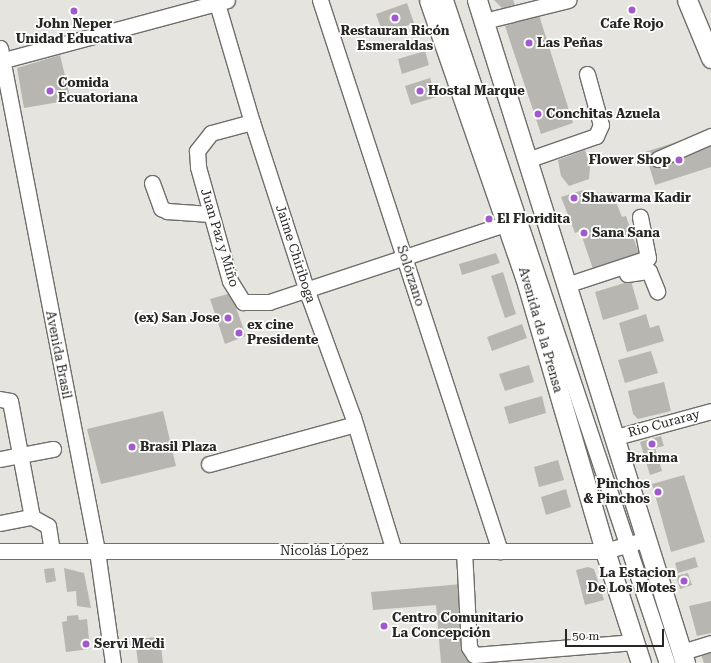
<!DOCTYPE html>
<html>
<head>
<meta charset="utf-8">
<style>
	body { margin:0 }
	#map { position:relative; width:711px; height:663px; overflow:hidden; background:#e6e4de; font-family:"Roboto Serif",serif }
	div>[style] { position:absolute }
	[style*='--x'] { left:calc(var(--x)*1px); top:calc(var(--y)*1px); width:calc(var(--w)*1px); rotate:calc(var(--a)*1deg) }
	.building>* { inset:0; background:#b7b6b0 }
	.roads { filter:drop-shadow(1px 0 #6f6e69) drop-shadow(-1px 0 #6f6e69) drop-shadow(0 1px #6f6e69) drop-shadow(0 -1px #6f6e69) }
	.minor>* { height:15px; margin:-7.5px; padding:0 7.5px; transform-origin:7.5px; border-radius:7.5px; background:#fff }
	.major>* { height:19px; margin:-9.5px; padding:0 9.5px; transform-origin:9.5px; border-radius:9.5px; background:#fff }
	.dots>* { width:11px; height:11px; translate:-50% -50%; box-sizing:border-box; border:2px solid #fff; border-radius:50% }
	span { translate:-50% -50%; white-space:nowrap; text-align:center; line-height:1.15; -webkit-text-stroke:3.5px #fff; paint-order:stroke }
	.poi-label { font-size:13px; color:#262623; font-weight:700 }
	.left { translate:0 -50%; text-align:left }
	.right { translate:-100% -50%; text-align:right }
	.street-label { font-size:13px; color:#262623 }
	.scale { position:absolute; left:565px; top:629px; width:99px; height:18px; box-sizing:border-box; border:2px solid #262623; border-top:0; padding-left:5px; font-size:12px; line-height:14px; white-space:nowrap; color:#262623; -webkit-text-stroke:3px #fff; paint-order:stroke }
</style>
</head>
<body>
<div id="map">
	<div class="building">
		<div style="clip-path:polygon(494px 0,513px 0,515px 5px,502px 8px)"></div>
		<div style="clip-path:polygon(407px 3px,414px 23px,383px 34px,376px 14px)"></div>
		<div style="clip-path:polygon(539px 15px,573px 123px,541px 134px,505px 26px)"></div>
		<div style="clip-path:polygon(425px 51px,429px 65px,402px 74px,398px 59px)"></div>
		<div style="clip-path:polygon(60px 55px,71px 100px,24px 108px,17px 68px)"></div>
		<div style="clip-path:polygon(430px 78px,436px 97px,411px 105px,405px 86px)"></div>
		<div style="clip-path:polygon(711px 131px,711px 167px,655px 185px,645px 152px)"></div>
		<div style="clip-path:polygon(585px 150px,590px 167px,589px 179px,569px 186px,561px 176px,558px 160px)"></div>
		<div style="clip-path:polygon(583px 190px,587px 199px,612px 192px,622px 217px,626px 216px,640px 257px,594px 272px,580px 231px,575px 233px,561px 197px)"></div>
		<div style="clip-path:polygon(496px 253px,500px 263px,462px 275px,459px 264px)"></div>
		<div style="clip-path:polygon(503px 272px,516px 314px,505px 318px,491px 276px)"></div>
		<div style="clip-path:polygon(631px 281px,639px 309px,603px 320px,595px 292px)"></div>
		<div style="clip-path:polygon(231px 293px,246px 336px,225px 344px,210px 299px)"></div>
		<div style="clip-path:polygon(646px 314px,650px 328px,659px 325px,664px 341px,627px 352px,619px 323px)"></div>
		<div style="clip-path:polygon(522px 324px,527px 338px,492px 351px,487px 337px)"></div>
		<div style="clip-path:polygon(651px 351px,658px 373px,625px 383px,618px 360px)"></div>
		<div style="clip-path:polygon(529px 365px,534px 382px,505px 391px,499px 374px)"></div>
		<div style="clip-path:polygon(664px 382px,671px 411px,638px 419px,633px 414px,628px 391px)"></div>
		<div style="clip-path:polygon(542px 396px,546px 413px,509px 424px,504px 407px)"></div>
		<div style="clip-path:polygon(163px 411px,176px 466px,101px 484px,87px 429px)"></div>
		<div style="clip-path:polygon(661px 436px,664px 446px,655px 448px,662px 471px,650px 475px,640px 442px)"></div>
		<div style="clip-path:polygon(558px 460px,564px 480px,539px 487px,534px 467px)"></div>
		<div style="clip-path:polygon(684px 475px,705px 542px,671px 552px,652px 484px)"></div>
		<div style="clip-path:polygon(566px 489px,571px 507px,546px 515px,541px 497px)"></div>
		<div style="clip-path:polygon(695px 557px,698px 567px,678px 573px,675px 563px)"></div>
		<div style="clip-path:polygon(588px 567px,594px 569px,604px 600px,585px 605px,576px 570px)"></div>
		<div style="clip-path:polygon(54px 568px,56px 581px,46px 583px,44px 569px)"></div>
		<div style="clip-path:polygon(64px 568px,84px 573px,91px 608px,77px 606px,76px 591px,67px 592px)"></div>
		<div style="clip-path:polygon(688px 573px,692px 585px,680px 589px,676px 576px)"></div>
		<div style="clip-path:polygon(462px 584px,469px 663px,441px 663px,436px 605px,373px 610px,371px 592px)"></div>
		<div style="clip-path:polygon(711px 601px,711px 633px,697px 636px,689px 606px)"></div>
		<div style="clip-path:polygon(78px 615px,79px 620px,87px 619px,90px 649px,66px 652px,62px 622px,67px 621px,67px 616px)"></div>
		<div style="clip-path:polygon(160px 637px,163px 663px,138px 663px,135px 639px)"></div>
		<div style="clip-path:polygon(711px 651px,711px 663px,704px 663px,701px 655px)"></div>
	</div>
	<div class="roads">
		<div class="minor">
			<div style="--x:216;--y:0;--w:127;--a:73.6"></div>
			<div style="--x:252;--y:122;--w:184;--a:72"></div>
			<div style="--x:309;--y:297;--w:128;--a:69.9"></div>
			<div style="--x:353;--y:417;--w:140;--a:73"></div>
			<div style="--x:320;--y:0;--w:580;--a:71.91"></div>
			<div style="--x:445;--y:0;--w:699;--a:71.49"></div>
			<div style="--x:484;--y:21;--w:87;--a:-14"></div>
			<div style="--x:0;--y:48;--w:512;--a:79.08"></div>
			<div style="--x:97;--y:551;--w:113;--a:81.9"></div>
			<div style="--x:0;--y:61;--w:235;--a:-15"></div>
			<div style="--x:252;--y:122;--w:42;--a:165"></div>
			<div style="--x:211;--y:133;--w:23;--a:128"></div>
			<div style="--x:197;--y:151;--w:16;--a:86"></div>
			<div style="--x:198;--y:167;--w:118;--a:74.3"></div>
			<div style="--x:230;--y:281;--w:25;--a:58"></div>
			<div style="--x:243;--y:302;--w:26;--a:0"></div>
			<div style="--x:269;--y:302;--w:252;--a:-18.3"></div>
			<div style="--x:658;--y:159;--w:58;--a:-23.5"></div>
			<div style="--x:527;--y:160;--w:73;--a:-19.2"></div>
			<div style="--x:596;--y:136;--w:12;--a:-66"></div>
			<div style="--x:601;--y:125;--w:53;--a:-105.4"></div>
			<div style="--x:152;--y:183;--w:27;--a:70"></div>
			<div style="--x:161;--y:208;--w:7;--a:27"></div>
			<div style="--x:167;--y:211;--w:43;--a:4"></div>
			<div style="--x:627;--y:274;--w:22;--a:-8"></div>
			<div style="--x:649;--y:271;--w:22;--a:68"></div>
			<div style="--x:566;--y:285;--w:86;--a:-18.2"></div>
			<div style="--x:648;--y:258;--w:42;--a:-101"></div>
			<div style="--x:0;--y:399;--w:10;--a:11"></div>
			<div style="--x:10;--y:401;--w:118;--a:79.3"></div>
			<div style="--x:32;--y:517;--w:18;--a:29"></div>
			<div style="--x:48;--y:526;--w:25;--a:81"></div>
			<div style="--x:616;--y:437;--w:98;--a:-15.3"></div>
			<div style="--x:0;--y:459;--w:54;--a:-10.7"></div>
			<div style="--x:209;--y:464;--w:151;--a:-15.3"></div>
			<div style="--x:0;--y:523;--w:33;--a:-11"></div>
			<div style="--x:0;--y:551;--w:605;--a:0"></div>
			<div style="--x:605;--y:551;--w:32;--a:-16"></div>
			<div style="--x:464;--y:551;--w:96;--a:87"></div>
			<div style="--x:469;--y:647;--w:9;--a:58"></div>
			<div style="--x:474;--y:655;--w:161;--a:-4.6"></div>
			<div style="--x:682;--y:652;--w:30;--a:-17"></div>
		</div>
		<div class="major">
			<div style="--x:429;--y:0;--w:293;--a:70.9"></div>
			<div style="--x:525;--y:277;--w:285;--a:73.7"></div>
			<div style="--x:605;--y:551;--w:118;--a:72.2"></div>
			<div style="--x:477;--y:0;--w:695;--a:72.58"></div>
			<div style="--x:687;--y:0;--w:63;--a:67.5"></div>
		</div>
	</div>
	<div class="dots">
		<div style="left:632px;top:10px;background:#a259cd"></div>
		<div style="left:74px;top:11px;background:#a259cd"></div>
		<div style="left:395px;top:18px;background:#a259cd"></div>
		<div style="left:529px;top:43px;background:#a259cd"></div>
		<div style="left:50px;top:91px;background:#a259cd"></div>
		<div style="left:420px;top:91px;background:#a259cd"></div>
		<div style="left:538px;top:114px;background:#a259cd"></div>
		<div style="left:679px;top:160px;background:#a259cd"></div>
		<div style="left:574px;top:198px;background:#a259cd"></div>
		<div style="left:489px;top:219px;background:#a259cd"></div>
		<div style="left:584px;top:233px;background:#a259cd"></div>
		<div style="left:228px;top:318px;background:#a259cd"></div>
		<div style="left:239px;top:333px;background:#a259cd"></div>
		<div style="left:652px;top:444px;background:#a259cd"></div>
		<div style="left:132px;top:447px;background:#a259cd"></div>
		<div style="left:658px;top:492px;background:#a259cd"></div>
		<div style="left:684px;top:581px;background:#a259cd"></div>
		<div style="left:384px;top:626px;background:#a259cd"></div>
		<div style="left:86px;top:644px;background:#a259cd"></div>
	</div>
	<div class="poi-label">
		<span style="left:632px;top:24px">Cafe Rojo</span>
		<span style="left:74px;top:32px">John Neper<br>Unidad Educativa</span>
		<span style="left:395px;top:39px">Restauran Ricón<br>Esmeraldas</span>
		<span class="left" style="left:537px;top:43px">Las Peñas</span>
		<span class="left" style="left:58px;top:91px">Comida<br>Ecuatoriana</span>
		<span class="left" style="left:428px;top:91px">Hostal Marque</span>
		<span class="left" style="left:546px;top:114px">Conchitas Azuela</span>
		<span class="right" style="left:671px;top:160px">Flower Shop</span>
		<span class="left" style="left:582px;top:198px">Shawarma Kadir</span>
		<span class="left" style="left:497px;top:219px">El Floridita</span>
		<span class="left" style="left:592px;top:233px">Sana Sana</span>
		<span class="right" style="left:220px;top:318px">(ex) San Jose</span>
		<span class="left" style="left:247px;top:333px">ex cine<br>Presidente</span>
		<span class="left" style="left:140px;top:447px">Brasil Plaza</span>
		<span style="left:652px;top:458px">Brahma</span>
		<span class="right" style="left:650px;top:492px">Pinchos<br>&amp; Pinchos</span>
		<span class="right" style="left:676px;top:581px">La Estacion<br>De Los Motes</span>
		<span class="left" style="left:392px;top:626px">Centro Comunitario<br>La Concepción</span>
		<span class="left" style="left:94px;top:644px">Servi Medi</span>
	</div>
	<div class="street-label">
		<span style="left:219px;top:238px;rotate:73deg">Juan Paz y Miño</span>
		<span style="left:295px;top:254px;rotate:72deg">Jaime Chiriboga</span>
		<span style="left:410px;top:276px;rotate:72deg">Solórzano</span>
		<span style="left:540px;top:330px;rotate:74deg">Avenida de la Prensa</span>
		<span style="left:58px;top:355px;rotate:79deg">Avenida Brasil</span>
		<span style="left:664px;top:424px;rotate:-15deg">Rio Curaray</span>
		<span style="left:324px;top:551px">Nicolás López</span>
	</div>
	<div class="scale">50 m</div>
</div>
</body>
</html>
